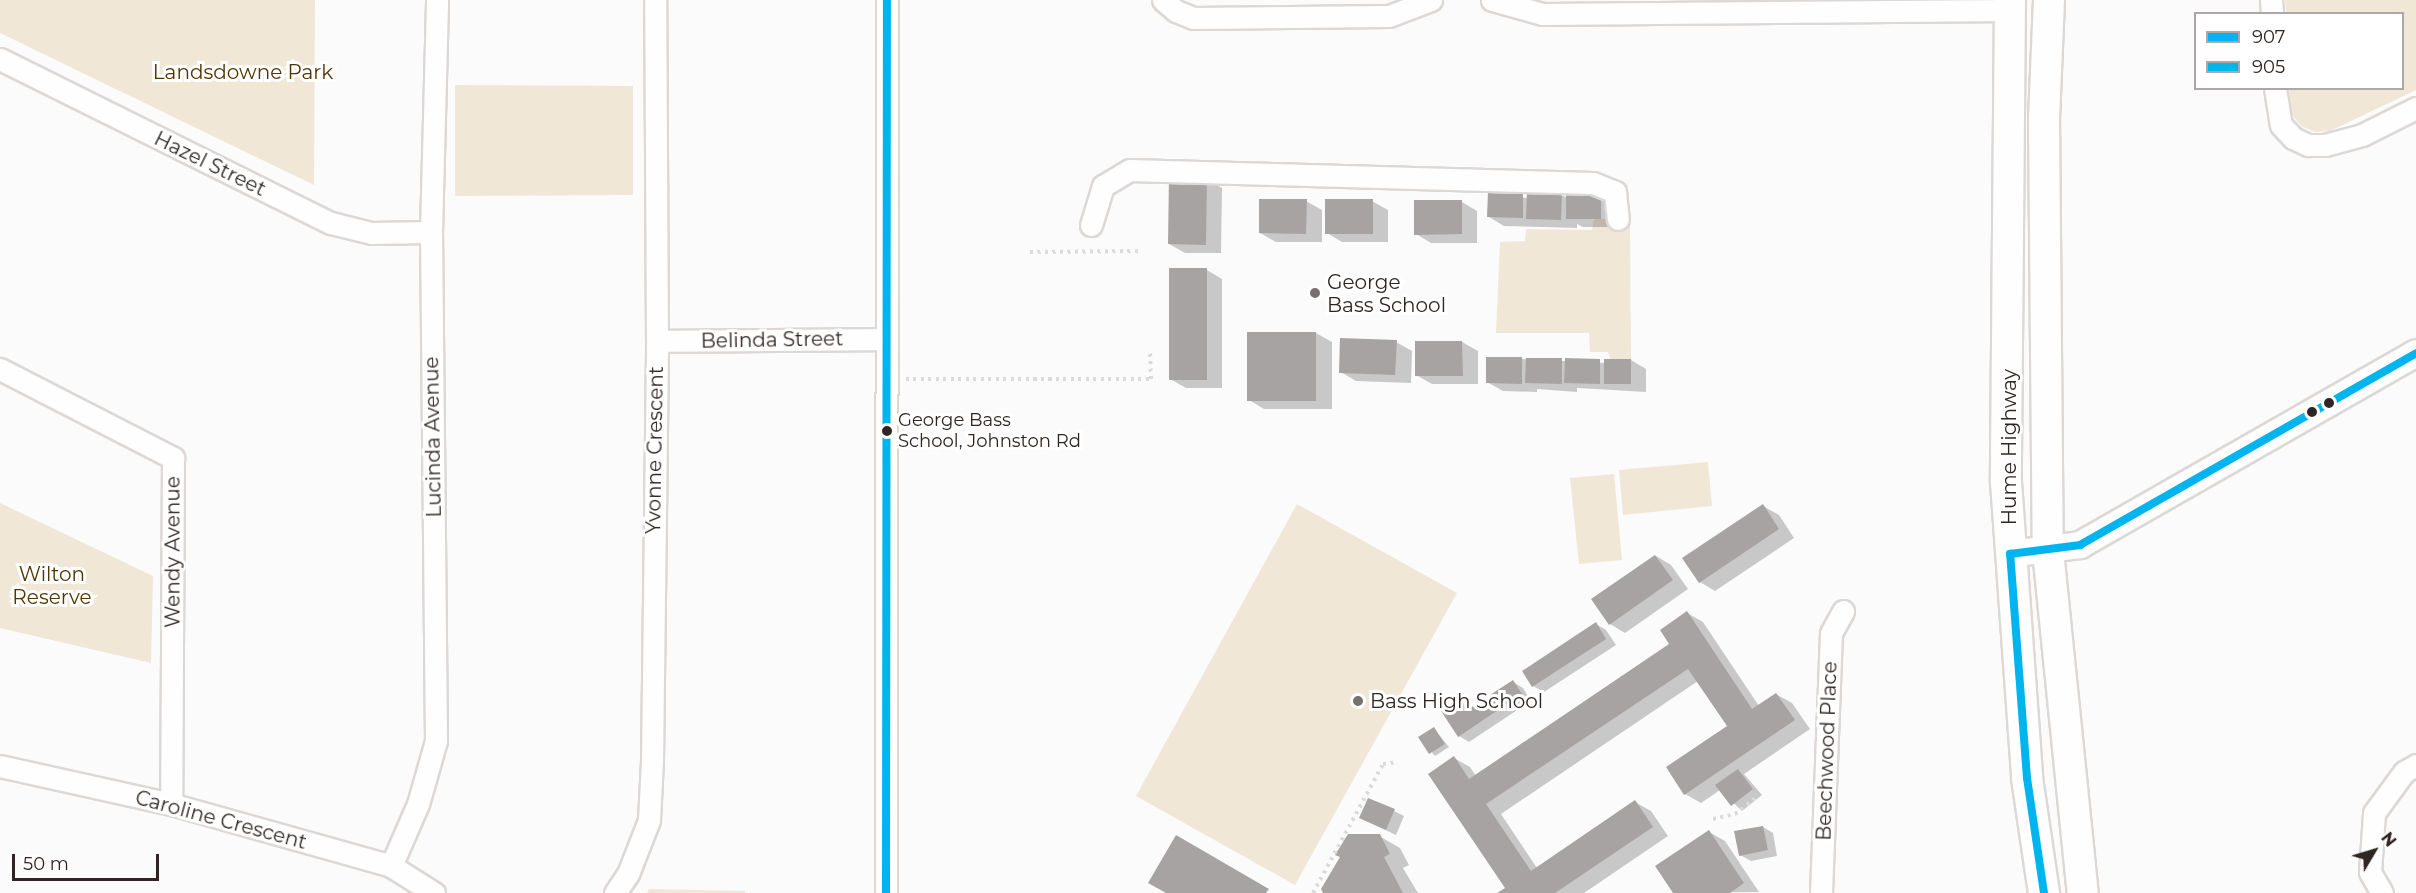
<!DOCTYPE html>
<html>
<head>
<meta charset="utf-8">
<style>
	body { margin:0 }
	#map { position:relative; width:2416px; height:893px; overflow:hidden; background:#fbfbfb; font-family:Montserrat,sans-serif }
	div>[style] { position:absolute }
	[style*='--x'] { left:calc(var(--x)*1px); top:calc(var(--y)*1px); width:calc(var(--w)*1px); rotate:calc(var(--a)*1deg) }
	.green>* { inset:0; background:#f1e7d7 }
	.shadow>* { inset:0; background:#0003 }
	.building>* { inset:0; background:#a8a3a3 }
	.path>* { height:4px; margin-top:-2px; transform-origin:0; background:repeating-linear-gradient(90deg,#dcdbdb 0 3px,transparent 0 7.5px) }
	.roads { filter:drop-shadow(2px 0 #dcd8d6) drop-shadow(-2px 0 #dcd8d6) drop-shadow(0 2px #dcd8d6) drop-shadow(0 -2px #dcd8d6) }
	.minor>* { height:21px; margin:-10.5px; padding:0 10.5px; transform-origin:10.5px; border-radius:10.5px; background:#fefefe }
	.major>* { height:26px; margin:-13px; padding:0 13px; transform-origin:13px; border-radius:13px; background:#fefefe }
	.highway>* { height:30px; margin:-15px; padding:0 15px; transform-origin:15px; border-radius:15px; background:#fefefe }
	.bus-1>* { height:8px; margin:-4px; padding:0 4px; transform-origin:4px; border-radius:4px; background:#00b5ef }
	.bus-2>* { height:8px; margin:-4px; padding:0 4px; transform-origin:4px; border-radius:4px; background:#00b5ef }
	.dots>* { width:16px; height:16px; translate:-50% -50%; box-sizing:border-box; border:3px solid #fff; border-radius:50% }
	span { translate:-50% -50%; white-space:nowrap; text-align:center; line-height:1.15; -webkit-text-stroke:6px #fff; paint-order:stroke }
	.bus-label { font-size:18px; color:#2f2623 }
	.left { translate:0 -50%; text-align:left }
	.park-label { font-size:20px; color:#513602 }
	.street-label { font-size:20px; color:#2f2623 }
	.poi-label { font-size:20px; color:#2f2623 }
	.legend { position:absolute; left:2194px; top:12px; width:210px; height:78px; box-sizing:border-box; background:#fff; border:2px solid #aca8a7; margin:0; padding:8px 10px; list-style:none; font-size:18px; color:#2f2623 }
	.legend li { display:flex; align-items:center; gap:12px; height:30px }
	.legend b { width:30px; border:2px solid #aca8a7 }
	.north { position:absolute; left:2344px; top:821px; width:60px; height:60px; -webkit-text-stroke:4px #fff; paint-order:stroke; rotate:52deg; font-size:16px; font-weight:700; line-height:24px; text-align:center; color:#2f2623 }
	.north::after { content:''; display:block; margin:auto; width:21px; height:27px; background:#2f2623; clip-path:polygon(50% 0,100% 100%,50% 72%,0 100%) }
	.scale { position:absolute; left:12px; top:854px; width:147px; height:27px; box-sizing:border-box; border:3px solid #2f2623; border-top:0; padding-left:8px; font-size:18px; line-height:21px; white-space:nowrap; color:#2f2623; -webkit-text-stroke:4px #fff; paint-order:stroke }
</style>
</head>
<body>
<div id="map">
	<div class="green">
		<div style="clip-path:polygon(0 0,315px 0,314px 185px,0 33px)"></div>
		<div style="clip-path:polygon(2285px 0,2416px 0,2416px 90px,2330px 131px,2315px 132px,2301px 126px,2292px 115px,2289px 89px,2402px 88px,2402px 14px,2286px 13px)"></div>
		<div style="clip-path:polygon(455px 85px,633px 86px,633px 195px,455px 196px)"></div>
		<div style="clip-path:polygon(1594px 219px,1630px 219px,1631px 359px,1610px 359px,1608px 352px,1590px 352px,1589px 333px,1496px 333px,1500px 242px,1525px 241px,1526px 229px,1592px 230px)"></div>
		<div style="clip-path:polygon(1708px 462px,1712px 506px,1623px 515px,1619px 470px)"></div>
		<div style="clip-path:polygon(1614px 474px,1622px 560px,1579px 564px,1570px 478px)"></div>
		<div style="clip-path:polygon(0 503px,153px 576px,151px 663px,0 628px)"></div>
		<div style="clip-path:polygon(1297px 504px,1457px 593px,1295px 885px,1136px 796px)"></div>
		<div style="clip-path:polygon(649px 889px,745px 891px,745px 893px,647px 893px)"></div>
	</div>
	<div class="shadow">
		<div style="clip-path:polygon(1207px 179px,1222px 188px,1221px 253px,1185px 253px,1169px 244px)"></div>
		<div style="clip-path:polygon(1490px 194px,1528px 198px,1561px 195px,1568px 198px,1601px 195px,1616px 204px,1616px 227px,1583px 227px,1577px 224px,1577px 228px,1504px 226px,1489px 217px)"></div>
		<div style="clip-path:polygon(1306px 201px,1322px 210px,1322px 242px,1276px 242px,1260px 233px)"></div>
		<div style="clip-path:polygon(1372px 201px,1388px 210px,1388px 242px,1342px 242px,1327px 233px)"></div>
		<div style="clip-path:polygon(1462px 202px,1477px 211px,1477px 243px,1431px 243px,1416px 234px)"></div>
		<div style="clip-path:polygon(1207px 270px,1222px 279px,1222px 388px,1186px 388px,1170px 379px)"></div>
		<div style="clip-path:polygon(1249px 333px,1316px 333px,1332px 342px,1332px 409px,1264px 409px,1249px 400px)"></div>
		<div style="clip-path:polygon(1396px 342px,1412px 351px,1411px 383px,1356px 381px,1341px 372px)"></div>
		<div style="clip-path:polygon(1462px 342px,1478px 351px,1478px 384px,1432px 384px,1416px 375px,1416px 343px)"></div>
		<div style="clip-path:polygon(1522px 359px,1605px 363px,1631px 360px,1646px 369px,1646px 392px,1577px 388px,1577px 392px,1537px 389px,1537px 392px,1503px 391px,1487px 382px)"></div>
		<div style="clip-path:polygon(1763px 506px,1779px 515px,1794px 538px,1715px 591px,1700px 582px)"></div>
		<div style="clip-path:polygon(1656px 556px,1671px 565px,1688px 589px,1625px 633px,1610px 624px)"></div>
		<div style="clip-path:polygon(1687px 613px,1703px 622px,1759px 706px,1776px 694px,1792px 703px,1810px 729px,1744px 774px,1762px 795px,1742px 811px,1720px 790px,1701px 803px,1685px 794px,1729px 727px,1698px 681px,1501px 814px,1537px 868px,1635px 802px,1651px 811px,1668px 836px,1584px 893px,1499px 893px,1507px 888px,1454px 758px,1470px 767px,1476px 776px,1671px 645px)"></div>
		<div style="clip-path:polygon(1596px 624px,1606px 630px,1616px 645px,1544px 692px,1533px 686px)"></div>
		<div style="clip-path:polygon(1513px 682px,1523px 688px,1531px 701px,1469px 742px,1459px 736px,1459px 700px,1472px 709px)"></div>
		<div style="clip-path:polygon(1434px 729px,1449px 747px,1435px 756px,1420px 738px)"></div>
		<div style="clip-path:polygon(1394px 811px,1404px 816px,1396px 835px,1360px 818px)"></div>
		<div style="clip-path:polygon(1763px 827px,1773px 833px,1777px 856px,1751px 861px,1740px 855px)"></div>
		<div style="clip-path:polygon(1709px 832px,1725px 841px,1759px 892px,1674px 893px)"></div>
		<div style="clip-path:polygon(1379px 836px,1400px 848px,1409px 865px,1403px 868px,1418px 893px,1325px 893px)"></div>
	</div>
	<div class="building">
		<div style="clip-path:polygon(1169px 176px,1207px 177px,1206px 245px,1168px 244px)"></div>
		<div style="clip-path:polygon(1488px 192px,1523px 194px,1523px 218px,1487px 217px)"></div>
		<div style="clip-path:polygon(1527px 192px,1562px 193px,1561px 220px,1526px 219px)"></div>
		<div style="clip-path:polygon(1566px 194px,1601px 194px,1601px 219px,1566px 219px)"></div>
		<div style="clip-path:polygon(1259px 199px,1307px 199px,1306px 234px,1259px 233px)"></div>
		<div style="clip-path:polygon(1325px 199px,1373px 199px,1373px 234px,1325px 234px)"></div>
		<div style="clip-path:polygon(1414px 200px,1462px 200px,1462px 234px,1414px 235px)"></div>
		<div style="clip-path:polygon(1169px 268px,1207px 268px,1207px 380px,1169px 380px)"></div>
		<div style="clip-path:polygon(1247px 332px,1316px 332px,1316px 401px,1247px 401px)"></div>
		<div style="clip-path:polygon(1340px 338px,1397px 340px,1395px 375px,1339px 373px)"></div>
		<div style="clip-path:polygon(1415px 341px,1462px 341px,1463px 376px,1415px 376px)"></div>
		<div style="clip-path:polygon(1486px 357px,1522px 357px,1522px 384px,1486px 383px)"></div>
		<div style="clip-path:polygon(1526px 358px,1562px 358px,1562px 384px,1525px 383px)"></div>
		<div style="clip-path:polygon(1565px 358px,1600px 359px,1600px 384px,1564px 383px)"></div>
		<div style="clip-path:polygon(1604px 359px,1631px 359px,1631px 384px,1604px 384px)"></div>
		<div style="clip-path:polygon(1763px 504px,1779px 529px,1699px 583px,1682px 558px)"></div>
		<div style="clip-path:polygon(1655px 555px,1673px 580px,1609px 625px,1591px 599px)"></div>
		<div style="clip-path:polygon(1687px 611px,1752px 709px,1776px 693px,1795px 720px,1684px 795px,1666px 767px,1727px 726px,1688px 669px,1486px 804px,1531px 871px,1635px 800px,1653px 827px,1555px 893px,1497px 893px,1505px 888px,1428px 774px,1454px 756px,1469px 779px,1669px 644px,1660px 630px)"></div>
		<div style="clip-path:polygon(1596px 622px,1606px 639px,1532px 687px,1522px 671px)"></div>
		<div style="clip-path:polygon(1513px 680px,1522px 694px,1458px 737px,1441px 711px,1459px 698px,1467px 710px)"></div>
		<div style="clip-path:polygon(1434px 727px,1445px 744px,1429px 754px,1418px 737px)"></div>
		<div style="clip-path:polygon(1738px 769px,1753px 789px,1731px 806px,1715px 785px)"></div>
		<div style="clip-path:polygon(1368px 798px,1395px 809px,1386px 830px,1359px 818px)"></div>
		<div style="clip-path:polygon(1763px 826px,1768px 850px,1739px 856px,1734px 831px)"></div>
		<div style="clip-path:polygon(1709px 830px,1744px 883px,1730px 893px,1673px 893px,1655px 866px)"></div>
		<div style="clip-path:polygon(1348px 834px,1380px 834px,1390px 854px,1384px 857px,1403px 893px,1323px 893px,1321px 889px,1340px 857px,1335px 855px)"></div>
		<div style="clip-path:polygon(1176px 835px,1269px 889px,1266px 893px,1166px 893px,1148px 883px)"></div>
	</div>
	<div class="path">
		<div style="--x:1030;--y:252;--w:110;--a:-0.5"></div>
		<div style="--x:906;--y:379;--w:245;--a:0"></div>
		<div style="--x:1151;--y:379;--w:29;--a:-92"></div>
		<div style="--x:1713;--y:819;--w:23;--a:-13"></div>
		<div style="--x:1735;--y:814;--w:28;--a:-38"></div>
		<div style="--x:1313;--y:893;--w:147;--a:-61.5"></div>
		<div style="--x:1383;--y:764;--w:15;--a:-8"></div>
	</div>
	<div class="roads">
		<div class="minor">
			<div style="--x:1163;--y:0;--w:17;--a:40"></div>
			<div style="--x:1176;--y:11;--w:18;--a:22"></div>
			<div style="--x:1193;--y:18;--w:196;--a:-0.6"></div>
			<div style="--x:1389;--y:16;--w:45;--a:-20.9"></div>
			<div style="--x:1492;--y:0;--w:52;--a:15.6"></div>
			<div style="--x:1542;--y:14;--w:468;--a:-0.5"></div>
			<div style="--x:2271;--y:0;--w:14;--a:86"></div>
			<div style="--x:0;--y:59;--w:369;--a:26.4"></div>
			<div style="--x:331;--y:223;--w:41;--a:14"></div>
			<div style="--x:371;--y:233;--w:60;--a:-1"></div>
			<div style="--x:2275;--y:88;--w:37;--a:81"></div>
			<div style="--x:2281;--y:125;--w:18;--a:47"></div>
			<div style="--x:2293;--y:138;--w:17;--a:25"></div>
			<div style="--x:2308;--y:145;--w:17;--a:0"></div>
			<div style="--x:2325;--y:145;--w:38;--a:-15"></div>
			<div style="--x:2362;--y:135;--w:60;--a:-26.6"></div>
			<div style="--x:1091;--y:225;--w:41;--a:-72.9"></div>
			<div style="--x:1103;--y:186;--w:31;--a:-31"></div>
			<div style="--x:1130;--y:170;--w:463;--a:1.6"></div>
			<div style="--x:1593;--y:183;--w:24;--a:22"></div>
			<div style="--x:1615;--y:192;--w:27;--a:84"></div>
			<div style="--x:657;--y:341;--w:230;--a:-0.5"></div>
			<div style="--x:0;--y:369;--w:195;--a:27.2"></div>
			<div style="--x:173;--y:458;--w:346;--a:90.3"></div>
			<div style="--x:0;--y:766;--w:175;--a:12.5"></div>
			<div style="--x:171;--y:804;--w:229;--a:15.7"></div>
			<div style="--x:391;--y:866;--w:51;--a:32.1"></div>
			<div style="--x:391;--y:866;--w:68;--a:-66.5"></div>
			<div style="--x:418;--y:804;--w:66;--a:-74.1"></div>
			<div style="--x:436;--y:741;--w:509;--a:-90.56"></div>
			<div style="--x:431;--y:232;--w:232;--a:-88.5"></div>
			<div style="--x:615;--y:893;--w:23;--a:-56"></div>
			<div style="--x:628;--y:874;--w:58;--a:-68.7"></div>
			<div style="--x:649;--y:820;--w:59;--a:-87.1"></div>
			<div style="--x:652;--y:761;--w:420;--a:-89.3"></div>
			<div style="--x:657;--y:341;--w:341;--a:-90.3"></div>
			<div style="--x:886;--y:893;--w:893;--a:-89.94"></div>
			<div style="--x:1821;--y:893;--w:260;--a:-87.8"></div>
			<div style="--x:1831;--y:633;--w:25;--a:-61"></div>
			<div style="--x:2382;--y:893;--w:24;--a:-120"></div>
			<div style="--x:2370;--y:872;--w:59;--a:-86.1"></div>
			<div style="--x:2374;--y:813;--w:51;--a:-53.8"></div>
			<div style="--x:2404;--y:772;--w:14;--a:-30"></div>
		</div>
		<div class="major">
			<div style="--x:2010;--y:554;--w:71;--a:-7.3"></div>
			<div style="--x:2080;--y:545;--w:387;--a:-29.7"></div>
		</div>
		<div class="highway">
			<div style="--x:2010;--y:0;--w:482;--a:90.5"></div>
			<div style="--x:2006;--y:482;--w:297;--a:85.9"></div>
			<div style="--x:2027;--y:778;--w:116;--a:81.6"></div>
			<div style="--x:2049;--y:0;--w:118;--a:92.4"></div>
			<div style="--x:2044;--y:118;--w:433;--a:89.5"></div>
			<div style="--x:2048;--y:551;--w:344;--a:84.2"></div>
		</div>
	</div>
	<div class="bus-1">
		<div style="--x:886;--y:893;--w:893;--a:-89.94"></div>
	</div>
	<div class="bus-2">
		<div style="--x:2044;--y:893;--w:116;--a:-98.4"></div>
		<div style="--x:2027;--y:778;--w:225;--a:-94.3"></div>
		<div style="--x:2010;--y:554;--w:71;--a:-7.3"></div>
		<div style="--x:2080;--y:545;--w:387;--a:-29.7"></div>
	</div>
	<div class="dots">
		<div style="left:1315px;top:293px;background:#76716f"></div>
		<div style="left:2329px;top:403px;background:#2f2623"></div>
		<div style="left:2312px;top:412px;background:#2f2623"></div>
		<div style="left:887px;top:431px;background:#2f2623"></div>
		<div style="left:1358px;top:701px;background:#76716f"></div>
	</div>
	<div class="bus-label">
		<span class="left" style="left:898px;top:431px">George Bass<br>School, Johnston Rd</span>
	</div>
	<div class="park-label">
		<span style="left:243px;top:72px">Landsdowne Park</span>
		<span style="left:52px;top:586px">Wilton<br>Reserve</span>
	</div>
	<div class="street-label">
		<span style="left:210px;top:164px;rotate:26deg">Hazel Street</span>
		<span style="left:772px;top:340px;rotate:-1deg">Belinda Street</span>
		<span style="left:433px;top:437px;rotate:-91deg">Lucinda Avenue</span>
		<span style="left:2009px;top:447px;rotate:-90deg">Hume Highway</span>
		<span style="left:655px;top:450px;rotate:-89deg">Yvonne Crescent</span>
		<span style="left:173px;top:552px;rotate:-90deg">Wendy Avenue</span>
		<span style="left:1827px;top:751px;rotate:-88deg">Beechwood Place</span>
		<span style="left:221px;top:820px;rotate:15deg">Caroline Crescent</span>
	</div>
	<div class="poi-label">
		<span class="left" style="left:1327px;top:294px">George<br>Bass School</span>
		<span class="left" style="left:1370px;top:701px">Bass High School</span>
	</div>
	<ul class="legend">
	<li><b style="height:8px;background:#00b5ef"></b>907</li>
	<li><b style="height:8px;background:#00b5ef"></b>905</li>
	</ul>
	<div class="north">N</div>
	<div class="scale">50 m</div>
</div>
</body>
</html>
